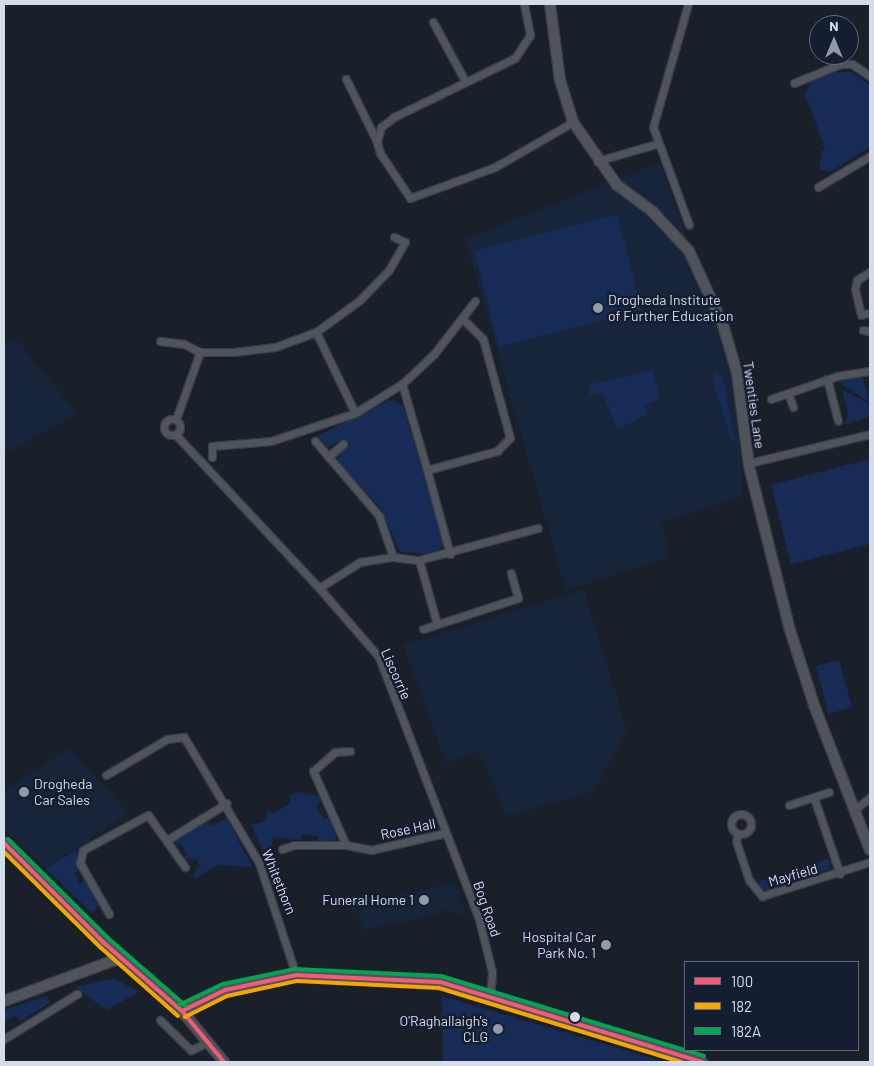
<!DOCTYPE html>
<html>
<head>
<meta charset="utf-8">
<style>
	body { margin:0 }
	#map { position:relative; width:874px; height:1066px; overflow:hidden; background:#1a202a; font-family:Barlow,sans-serif }
	div>[style] { position:absolute }
	[style*='--x'] { left:calc(var(--x)*1px); top:calc(var(--y)*1px); width:calc(var(--w)*1px); rotate:calc(var(--a)*1deg) }
	.built>* { inset:0; background:#17243a }
	.green>* { inset:0; background:#162c56 }
	.roads { filter:drop-shadow(1px 0 #383c45) drop-shadow(-1px 0 #383c45) drop-shadow(0 1px #383c45) drop-shadow(0 -1px #383c45) }
	.street>* { height:7px; margin:-3.5px; padding:0 3.5px; transform-origin:3.5px; border-radius:3.5px; background:#4f545c }
	.street>.ring { margin:-3.5px; padding:0; box-sizing:content-box; background:none; border:7px solid #4f545c; border-radius:50% }
	.secondary>* { height:10px; margin:-5px; padding:0 5px; transform-origin:5px; border-radius:5px; background:#4f545c }
	.bus-1>* { height:4px; margin:-2px; padding:0 2px; transform-origin:2px; border-radius:2px; background:#f75a77 }
	.bus-2>* { height:4px; margin:-2px; padding:0 2px; transform-origin:2px; border-radius:2px; background:#f7a600 }
	.bus-3>* { height:4px; margin:-2px; padding:0 2px; transform-origin:2px; border-radius:2px; background:#00a651 }
	.dots>* { width:14px; height:14px; translate:-50% -50%; box-sizing:border-box; border:2px solid #141e30; border-radius:50% }
	span { translate:-50% -50%; white-space:nowrap; text-align:center; line-height:1.15; -webkit-text-stroke:5px #141e30; paint-order:stroke }
	.poi-label { font-size:14px; color:#d6ddea }
	.left { translate:0 -50%; text-align:left }
	.right { translate:-100% -50%; text-align:right }
	.street-label { font-size:14px; color:#d6ddea }
	.frame { position:absolute; inset:0; border:5px solid #d6ddea; pointer-events:none }
	.legend { position:absolute; left:684px; top:961px; width:175px; height:90px; box-sizing:border-box; background:#141e30; border:1px solid #626a7a; margin:0; padding:6px 9px; list-style:none; font-size:15px; color:#d6ddea }
	.legend li { display:flex; align-items:center; gap:10px; height:25px }
	.legend b { width:25px; border:1px solid #626a7a }
	.north { position:absolute; left:809px; top:15px; width:50px; height:50px; box-sizing:border-box; background:#141e30; border:1px solid #626a7a; border-radius:50%; rotate:0deg; font-size:14px; font-weight:700; line-height:20px; text-align:center; color:#d6ddea }
	.north::after { content:''; display:block; margin:auto; width:18px; height:22px; background:#949ba7; clip-path:polygon(50% 0,100% 100%,50% 72%,0 100%) }
</style>
</head>
<body>
<div id="map">
	<div class="built">
		<div style="clip-path:polygon(660px 162px,737px 378px,743px 496px,661px 523px,670px 557px,566px 590px,465px 239px)"></div>
		<div style="clip-path:polygon(16px 339px,78px 414px,4px 454px,4px 347px)"></div>
		<div style="clip-path:polygon(584px 590px,627px 730px,595px 791px,507px 816px,479px 752px,446px 763px,403px 645px)"></div>
		<div style="clip-path:polygon(69px 747px,129px 813px,46px 869px,4px 829px,4px 791px)"></div>
		<div style="clip-path:polygon(455px 883px,466px 916px,439px 908px,439px 914px,364px 930px,358px 916px,370px 901px)"></div>
	</div>
	<div class="green">
		<div style="clip-path:polygon(832px 72px,852px 72px,870px 85px,870px 147px,830px 172px,820px 169px,821px 152px,825px 149px,805px 93px,811px 82px)"></div>
		<div style="clip-path:polygon(617px 214px,642px 310px,499px 347px,474px 251px)"></div>
		<div style="clip-path:polygon(652px 370px,660px 399px,645px 406px,649px 414px,617px 429px,602px 392px,590px 395px,588px 385px)"></div>
		<div style="clip-path:polygon(714px 372px,720px 374px,724px 384px,735px 440px,732px 443px,713px 382px)"></div>
		<div style="clip-path:polygon(862px 375px,869px 402px,836px 380px)"></div>
		<div style="clip-path:polygon(842px 390px,870px 404px,869px 417px,835px 427px,846px 421px,848px 413px)"></div>
		<div style="clip-path:polygon(390px 400px,403px 405px,444px 544px,439px 550px,426px 554px,400px 552px,380px 507px,339px 463px,338px 456px,346px 446px,340px 440px,328px 447px,318px 436px)"></div>
		<div style="clip-path:polygon(870px 459px,870px 544px,791px 564px,771px 485px)"></div>
		<div style="clip-path:polygon(839px 660px,852px 707px,828px 714px,816px 666px)"></div>
		<div style="clip-path:polygon(295px 792px,318px 796px,321px 801px,316px 805px,324px 819px,330px 817px,337px 839px,318px 843px,318px 836px,302px 834px,300px 840px,273px 837px,271px 857px,266px 858px,251px 825px,266px 821px,267px 810px,274px 813px,291px 803px,289px 797px)"></div>
		<div style="clip-path:polygon(227px 818px,252px 867px,217px 865px,195px 879px,193px 873px,200px 866px,197px 860px,182px 858px,187px 854px,181px 843px,175px 846px,175px 838px,207px 821px,210px 826px)"></div>
		<div style="clip-path:polygon(76px 850px,79px 870px,74px 873px,80px 884px,86px 880px,98px 905px,92px 913px,46px 869px)"></div>
		<div style="clip-path:polygon(828px 859px,831px 863px,827px 870px,768px 890px,758px 887px,760px 881px)"></div>
		<div style="clip-path:polygon(114px 978px,138px 992px,107px 1010px,75px 987px)"></div>
		<div style="clip-path:polygon(47px 996px,51px 1002px,20px 1021px,16px 1015px,4px 1022px,4px 1010px)"></div>
		<div style="clip-path:polygon(442px 996px,665px 1062px,443px 1062px)"></div>
	</div>
	<div class="roads">
		<div class="street">
			<div style="--x:524;--y:4;--w:32;--a:79"></div>
			<div style="--x:530;--y:35;--w:27;--a:123"></div>
			<div style="--x:515;--y:58;--w:135;--a:154"></div>
			<div style="--x:394;--y:117;--w:16;--a:142"></div>
			<div style="--x:381;--y:127;--w:16;--a:105"></div>
			<div style="--x:377;--y:142;--w:11;--a:75"></div>
			<div style="--x:380;--y:153;--w:54;--a:56.3"></div>
			<div style="--x:410;--y:198;--w:90;--a:-20"></div>
			<div style="--x:495;--y:167;--w:90;--a:-30"></div>
			<div style="--x:688;--y:4;--w:128;--a:105.9"></div>
			<div style="--x:653;--y:127;--w:104;--a:69.8"></div>
			<div style="--x:433;--y:22;--w:67;--a:61.5"></div>
			<div style="--x:346;--y:79;--w:70;--a:63.8"></div>
			<div style="--x:794;--y:83;--w:50;--a:-22.4"></div>
			<div style="--x:840;--y:64;--w:12;--a:0"></div>
			<div style="--x:852;--y:64;--w:22;--a:34"></div>
			<div style="--x:597;--y:161;--w:61;--a:-16.1"></div>
			<div style="--x:818;--y:187;--w:61;--a:-30.8"></div>
			<div style="--x:394;--y:237;--w:12;--a:24"></div>
			<div style="--x:405;--y:242;--w:34;--a:120"></div>
			<div style="--x:388;--y:271;--w:40;--a:134"></div>
			<div style="--x:360;--y:300;--w:54;--a:144"></div>
			<div style="--x:316;--y:332;--w:90;--a:64.3"></div>
			<div style="--x:355;--y:413;--w:55;--a:-31.7"></div>
			<div style="--x:868;--y:313;--w:7;--a:164"></div>
			<div style="--x:861;--y:315;--w:27;--a:-103"></div>
			<div style="--x:855;--y:289;--w:9;--a:-77"></div>
			<div style="--x:857;--y:280;--w:15;--a:-32"></div>
			<div style="--x:863;--y:330;--w:7;--a:8"></div>
			<div style="--x:160;--y:341;--w:24;--a:7"></div>
			<div style="--x:184;--y:344;--w:18;--a:27"></div>
			<div style="--x:200;--y:352;--w:34;--a:0"></div>
			<div style="--x:234;--y:352;--w:41;--a:-7"></div>
			<div style="--x:275;--y:347;--w:44;--a:-20.1"></div>
			<div style="--x:827;--y:379;--w:43;--a:75.3"></div>
			<div style="--x:788;--y:393;--w:15;--a:70"></div>
			<div style="--x:771;--y:399;--w:70;--a:-19.2"></div>
			<div style="--x:837;--y:376;--w:33;--a:-9"></div>
			<div class="ring" style="left:164px;top:419px;width:9px;height:9px"></div>
			<div style="--x:176;--y:419;--w:71;--a:-70.3"></div>
			<div style="--x:175;--y:434;--w:211;--a:46.9"></div>
			<div style="--x:315;--y:441;--w:99;--a:49.5"></div>
			<div style="--x:379;--y:516;--w:43;--a:71.1"></div>
			<div style="--x:212;--y:457;--w:11;--a:-90"></div>
			<div style="--x:212;--y:446;--w:59;--a:-4.8"></div>
			<div style="--x:271;--y:441;--w:89;--a:-18.4"></div>
			<div style="--x:328;--y:457;--w:20;--a:-41"></div>
			<div style="--x:749;--y:463;--w:124;--a:-13.5"></div>
			<div style="--x:427;--y:470;--w:90;--a:-106.2"></div>
			<div style="--x:402;--y:384;--w:44;--a:-43.2"></div>
			<div style="--x:434;--y:354;--w:67;--a:-52.3"></div>
			<div style="--x:450;--y:554;--w:87;--a:-105.3"></div>
			<div style="--x:427;--y:470;--w:73;--a:-15.2"></div>
			<div style="--x:497;--y:451;--w:18;--a:-45"></div>
			<div style="--x:510;--y:438;--w:103;--a:-105.3"></div>
			<div style="--x:483;--y:339;--w:27;--a:-135"></div>
			<div style="--x:419;--y:560;--w:66;--a:74.3"></div>
			<div style="--x:423;--y:629;--w:100;--a:-18.1"></div>
			<div style="--x:518;--y:598;--w:26;--a:-106"></div>
			<div style="--x:350;--y:751;--w:15;--a:176"></div>
			<div style="--x:335;--y:752;--w:29;--a:139"></div>
			<div style="--x:313;--y:771;--w:81;--a:66"></div>
			<div style="--x:346;--y:845;--w:25;--a:11"></div>
			<div style="--x:371;--y:850;--w:76;--a:-12.9"></div>
			<div style="--x:106;--y:775;--w:71;--a:-30.5"></div>
			<div style="--x:167;--y:739;--w:17;--a:-7"></div>
			<div style="--x:184;--y:737;--w:147;--a:59.2"></div>
			<div style="--x:259;--y:863;--w:118;--a:71.7"></div>
			<div style="--x:814;--y:798;--w:80;--a:71.1"></div>
			<div style="--x:789;--y:805;--w:42;--a:-18"></div>
			<div style="--x:853;--y:811;--w:22;--a:-39"></div>
			<div class="ring" style="left:731px;top:814px;width:13px;height:13px"></div>
			<div style="--x:738;--y:834;--w:7;--a:106"></div>
			<div style="--x:736;--y:841;--w:41;--a:71.6"></div>
			<div style="--x:749;--y:880;--w:21;--a:51"></div>
			<div style="--x:762;--y:896;--w:113;--a:-17.5"></div>
			<div style="--x:167;--y:840;--w:70;--a:-31.7"></div>
			<div style="--x:282;--y:849;--w:13;--a:-18"></div>
			<div style="--x:294;--y:845;--w:52;--a:0"></div>
			<div style="--x:109;--y:914;--w:59;--a:-119.6"></div>
			<div style="--x:80;--y:863;--w:13;--a:-77"></div>
			<div style="--x:83;--y:850;--w:74;--a:-28.3"></div>
			<div style="--x:148;--y:815;--w:64;--a:54.6"></div>
			<div style="--x:490;--y:996;--w:24;--a:-85"></div>
			<div style="--x:492;--y:972;--w:55;--a:-103.8"></div>
			<div style="--x:479;--y:919;--w:280;--a:-110.9"></div>
			<div style="--x:379;--y:657;--w:91;--a:-131"></div>
			<div style="--x:319;--y:588;--w:49;--a:-32.4"></div>
			<div style="--x:360;--y:562;--w:33;--a:-9"></div>
			<div style="--x:393;--y:557;--w:26;--a:7"></div>
			<div style="--x:419;--y:560;--w:123;--a:-15.1"></div>
			<div style="--x:160;--y:1020;--w:43;--a:44.1"></div>
			<div style="--x:191;--y:1050;--w:19;--a:-25"></div>
			<div style="--x:4;--y:1039;--w:86;--a:-31.7"></div>
		</div>
		<div class="secondary">
			<div style="--x:550;--y:4;--w:77;--a:82.5"></div>
			<div style="--x:560;--y:80;--w:44;--a:72.8"></div>
			<div style="--x:573;--y:122;--w:77;--a:55.1"></div>
			<div style="--x:617;--y:185;--w:44;--a:36.6"></div>
			<div style="--x:652;--y:211;--w:54;--a:47.2"></div>
			<div style="--x:689;--y:251;--w:81;--a:65.3"></div>
			<div style="--x:723;--y:325;--w:50;--a:73.7"></div>
			<div style="--x:737;--y:373;--w:94;--a:82.6"></div>
			<div style="--x:749;--y:466;--w:166;--a:76"></div>
			<div style="--x:789;--y:627;--w:82;--a:72.2"></div>
			<div style="--x:814;--y:705;--w:155;--a:68.9"></div>
			<div style="--x:4;--y:843;--w:141;--a:45"></div>
			<div style="--x:104;--y:943;--w:103;--a:41.1"></div>
			<div style="--x:182;--y:1011;--w:66;--a:50.5"></div>
			<div style="--x:4;--y:1001;--w:124;--a:-20.3"></div>
			<div style="--x:182;--y:1011;--w:48;--a:-26"></div>
			<div style="--x:225;--y:990;--w:73;--a:-11.9"></div>
			<div style="--x:296;--y:975;--w:144;--a:2.8"></div>
			<div style="--x:440;--y:982;--w:274;--a:17"></div>
		</div>
	</div>
	<div class="bus-1">
		<div style="--x:4;--y:843;--w:141;--a:45"></div>
		<div style="--x:104;--y:943;--w:103;--a:41.1"></div>
		<div style="--x:182;--y:1011;--w:66;--a:50.5"></div>
		<div style="--x:182;--y:1011;--w:48;--a:-26"></div>
		<div style="--x:225;--y:990;--w:73;--a:-11.9"></div>
		<div style="--x:296;--y:975;--w:144;--a:2.8"></div>
		<div style="--x:440;--y:982;--w:274;--a:17"></div>
	</div>
	<div class="bus-2">
		<div style="--x:4;--y:852;--w:135;--a:44.7"></div>
		<div style="--x:100;--y:947;--w:104;--a:41.5"></div>
		<div style="--x:185;--y:1017;--w:47;--a:-26.6"></div>
		<div style="--x:227;--y:996;--w:72;--a:-12.1"></div>
		<div style="--x:297;--y:981;--w:142;--a:2.8"></div>
		<div style="--x:439;--y:988;--w:253;--a:17"></div>
	</div>
	<div class="bus-3">
		<div style="--x:8;--y:839;--w:141;--a:44.7"></div>
		<div style="--x:108;--y:938;--w:103;--a:41.1"></div>
		<div style="--x:179;--y:1005;--w:49;--a:-25.5"></div>
		<div style="--x:223;--y:984;--w:74;--a:-11.8"></div>
		<div style="--x:295;--y:969;--w:146;--a:2.7"></div>
		<div style="--x:441;--y:976;--w:275;--a:16.9"></div>
	</div>
	<div class="dots">
		<div style="left:598px;top:308px;background:#949ba7"></div>
		<div style="left:24px;top:792px;background:#949ba7"></div>
		<div style="left:424px;top:900px;background:#949ba7"></div>
		<div style="left:606px;top:945px;background:#949ba7"></div>
		<div style="left:575px;top:1017px;background:#d6ddea"></div>
		<div style="left:498px;top:1029px;background:#949ba7"></div>
	</div>
	<div class="poi-label">
		<span class="left" style="left:608px;top:308px">Drogheda Institute<br>of Further Education</span>
		<span class="left" style="left:34px;top:792px">Drogheda<br>Car Sales</span>
		<span class="right" style="left:414px;top:900px">Funeral Home 1</span>
		<span class="right" style="left:596px;top:945px">Hospital Car<br>Park No. 1</span>
		<span class="right" style="left:488px;top:1029px">O'Raghallaigh's<br>CLG</span>
	</div>
	<div class="street-label">
		<span style="left:754px;top:405px;rotate:82deg">Twenties Lane</span>
		<span style="left:396px;top:674px;rotate:66deg">Liscorrie</span>
		<span style="left:408px;top:829px;rotate:-12deg">Rose Hall</span>
		<span style="left:793px;top:875px;rotate:-16deg">Mayfield</span>
		<span style="left:279px;top:882px;rotate:68deg">Whitethorn</span>
		<span style="left:487px;top:909px;rotate:71deg">Bog Road</span>
	</div>
	<div class="frame"></div>
	<ul class="legend">
	<li><b style="height:6px;background:#f75a77"></b>100</li>
	<li><b style="height:6px;background:#f7a600"></b>182</li>
	<li><b style="height:6px;background:#00a651"></b>182A</li>
	</ul>
	<div class="north">N</div>
</div>
</body>
</html>
